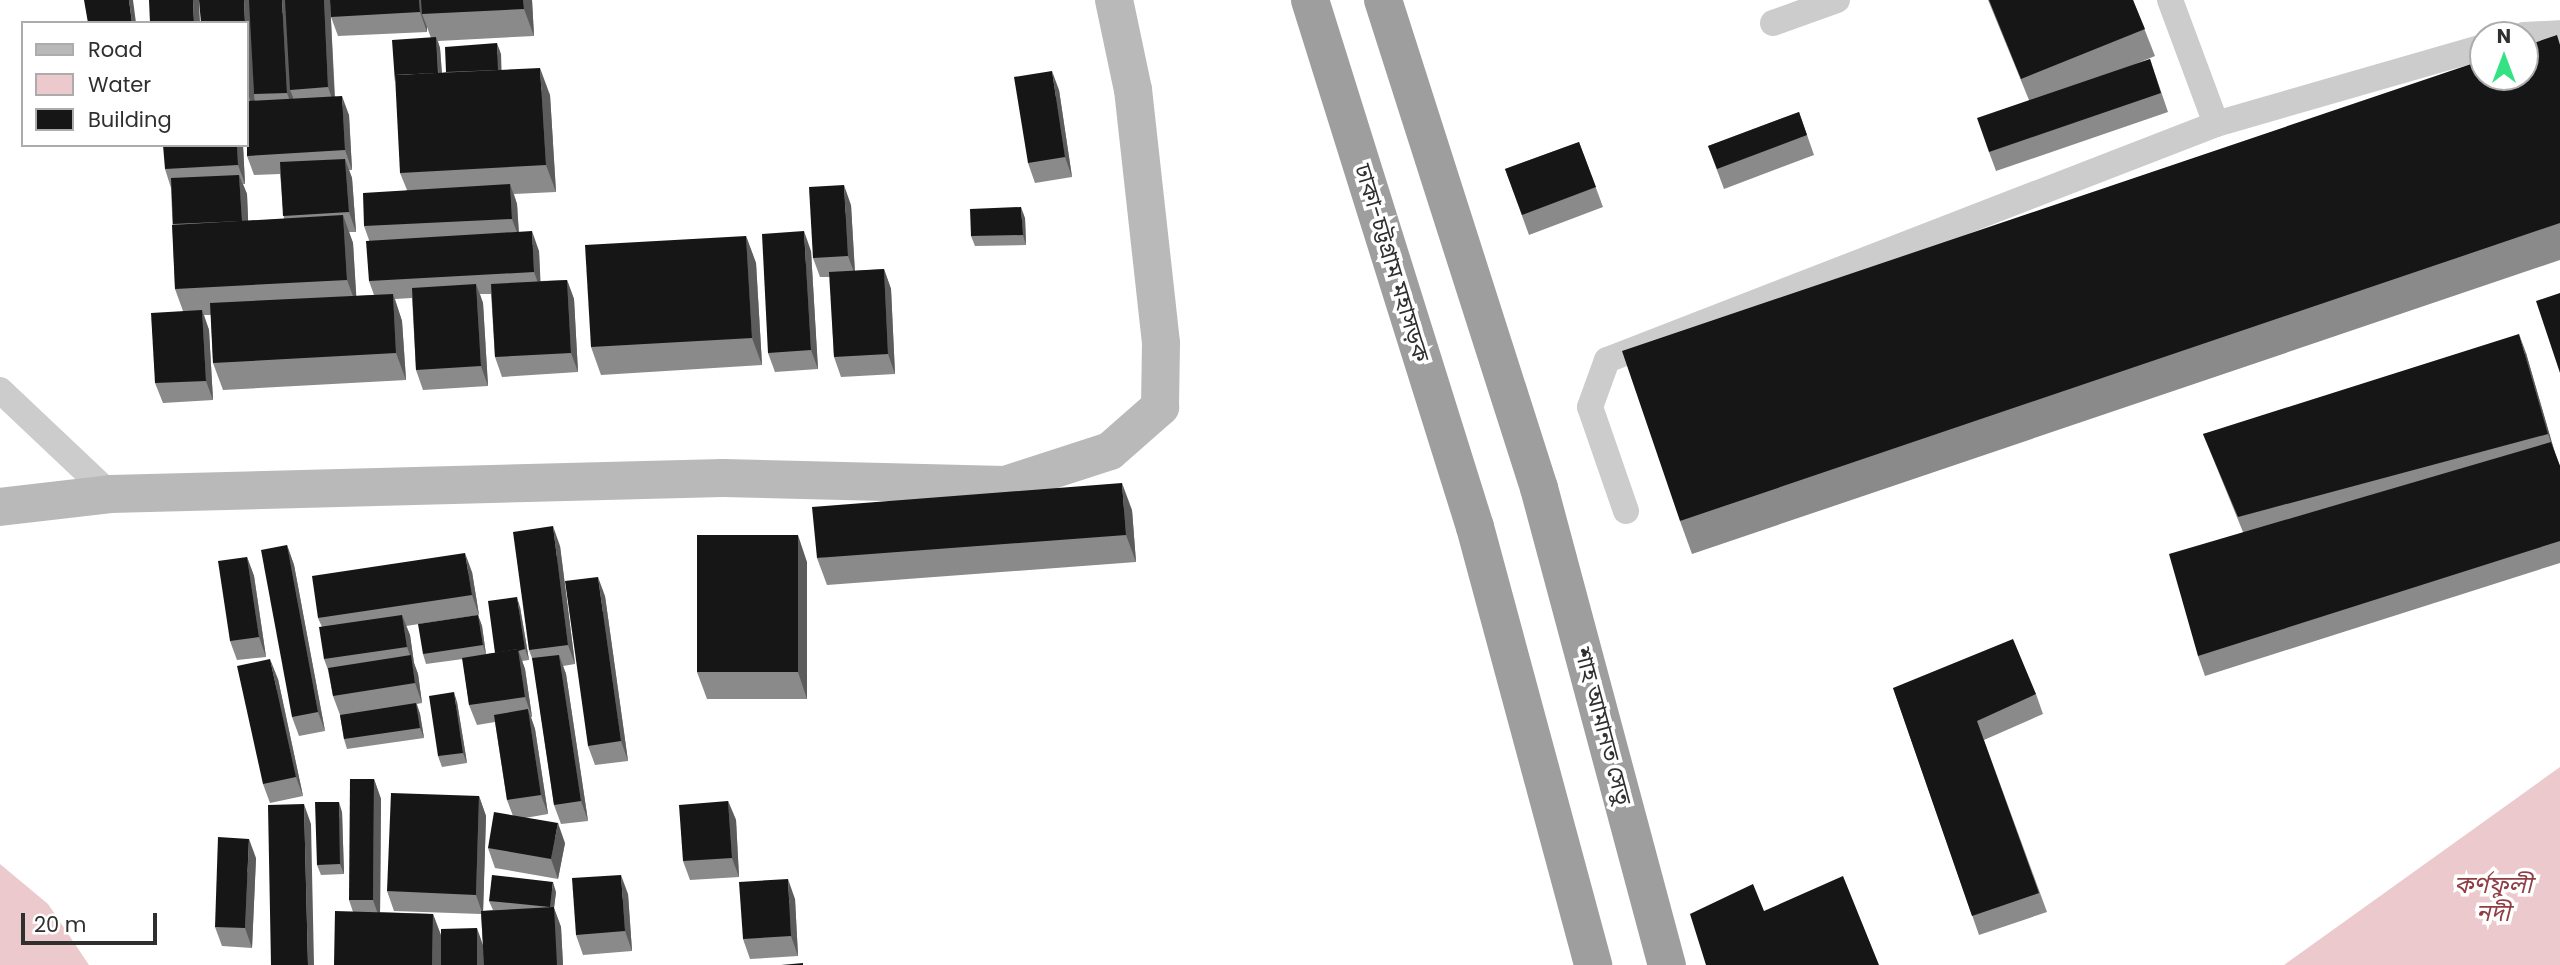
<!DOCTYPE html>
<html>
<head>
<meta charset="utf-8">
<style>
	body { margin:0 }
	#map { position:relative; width:2560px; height:965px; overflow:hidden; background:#fff; font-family:Poppins,"Noto Sans Bengali",sans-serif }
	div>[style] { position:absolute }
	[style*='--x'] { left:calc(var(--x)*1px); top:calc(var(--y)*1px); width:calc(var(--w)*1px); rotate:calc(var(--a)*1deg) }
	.water>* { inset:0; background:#ebc9cc }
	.service>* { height:26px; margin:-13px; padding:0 13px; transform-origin:13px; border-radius:13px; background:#ccc }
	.secondary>* { height:38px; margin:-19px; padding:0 19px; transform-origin:19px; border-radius:19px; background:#b9b9b9 }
	.trunk>* { height:38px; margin:-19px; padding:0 19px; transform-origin:19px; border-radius:19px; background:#9e9e9e }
	.wall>* { inset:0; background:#8a8a8a }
	.shaded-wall>* { inset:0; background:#5c5c5c }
	.building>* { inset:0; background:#161616 }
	span { translate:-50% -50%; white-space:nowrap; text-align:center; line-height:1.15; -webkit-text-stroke:7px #fff; paint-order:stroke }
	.street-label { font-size:23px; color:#2f2f2f }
	.water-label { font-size:24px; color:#903e44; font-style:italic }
	.legend { position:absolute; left:21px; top:21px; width:228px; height:126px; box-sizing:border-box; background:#fff; border:2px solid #acacac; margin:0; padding:9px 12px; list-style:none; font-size:21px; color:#2f2f2f }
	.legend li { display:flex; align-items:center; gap:14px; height:35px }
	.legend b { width:35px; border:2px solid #acacac }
	.north { position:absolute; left:2469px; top:21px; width:70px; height:70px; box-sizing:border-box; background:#fff; border:2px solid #acacac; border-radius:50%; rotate:0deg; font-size:19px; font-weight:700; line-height:28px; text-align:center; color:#2f2f2f }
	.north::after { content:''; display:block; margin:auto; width:24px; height:32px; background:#34e284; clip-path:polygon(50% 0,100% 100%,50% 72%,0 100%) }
	.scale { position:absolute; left:21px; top:913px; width:136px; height:32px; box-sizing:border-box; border:4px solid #2f2f2f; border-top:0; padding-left:9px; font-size:21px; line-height:24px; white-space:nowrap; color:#2f2f2f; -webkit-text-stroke:5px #fff; paint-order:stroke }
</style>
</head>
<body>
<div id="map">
	<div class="water">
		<div style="clip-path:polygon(2560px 767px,2560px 965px,2284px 965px)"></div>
		<div style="clip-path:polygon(0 864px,48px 904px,89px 965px,0 965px)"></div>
	</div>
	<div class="service">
		<div style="--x:2170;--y:0;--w:132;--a:69.6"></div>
		<div style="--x:1773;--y:23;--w:68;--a:-19.8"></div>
		<div style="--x:2524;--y:35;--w:36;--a:-3"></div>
		<div style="--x:0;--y:390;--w:151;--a:43.4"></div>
		<div style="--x:1626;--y:511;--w:110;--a:-109.1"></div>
		<div style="--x:1590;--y:407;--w:50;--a:-70.1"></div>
		<div style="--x:1607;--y:360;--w:653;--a:-21.18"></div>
		<div style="--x:2216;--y:124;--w:278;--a:-16.1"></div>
	</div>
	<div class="secondary">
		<div style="--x:0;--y:507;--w:111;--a:-6.7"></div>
		<div style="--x:110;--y:494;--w:613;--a:-1.5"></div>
		<div style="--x:723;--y:478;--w:282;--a:1.4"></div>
		<div style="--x:1005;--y:485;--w:110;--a:-17.9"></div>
		<div style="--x:1110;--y:451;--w:67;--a:-41.3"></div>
		<div style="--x:1160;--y:407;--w:64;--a:-89.1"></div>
		<div style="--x:1161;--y:343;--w:255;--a:-96.3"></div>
		<div style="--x:1133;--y:90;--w:92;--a:-101.9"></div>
	</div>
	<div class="trunk">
		<div style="--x:1310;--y:0;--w:552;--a:72.62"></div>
		<div style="--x:1475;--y:527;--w:454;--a:74.9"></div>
		<div style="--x:1383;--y:0;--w:512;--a:72.27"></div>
		<div style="--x:1539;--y:488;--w:494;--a:75"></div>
	</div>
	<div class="wall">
		<div style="clip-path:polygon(330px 0,532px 0,534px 36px,438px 41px,440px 48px,442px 73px,446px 72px,501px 54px,501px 70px,550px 95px,556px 192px,514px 194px,517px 204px,519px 232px,539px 251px,540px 281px,567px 280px,574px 299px,578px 372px,502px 377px,495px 357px,491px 294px,480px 294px,483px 303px,488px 386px,423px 390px,416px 370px,412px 298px,395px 299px,402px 321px,406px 380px,223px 390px,213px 363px,211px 315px,204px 315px,209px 330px,213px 400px,163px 403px,155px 383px,183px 311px,175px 289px,171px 188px,165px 169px,243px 145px,245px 184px,243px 184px,247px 194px,248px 221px,284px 219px,280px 174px,254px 175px,247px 156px,247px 23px,330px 0,335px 96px,349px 115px,352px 170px,349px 170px,352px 178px,356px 232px,349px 232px,353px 243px,356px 296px,374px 295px,369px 281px,369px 240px,364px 226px,407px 190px,400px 173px,431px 38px,427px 27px,427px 32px,338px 36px,331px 17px)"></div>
		<div style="clip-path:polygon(1988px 0,2133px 0,2155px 56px,2131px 66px,2150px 59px,2168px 112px,1996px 171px,1989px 152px,2029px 100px)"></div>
		<div style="clip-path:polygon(2560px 44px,2560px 260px,1692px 554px,1680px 521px)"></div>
		<div style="clip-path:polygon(1059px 90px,1072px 177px,1035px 183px,1028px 163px)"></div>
		<div style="clip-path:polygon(1799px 112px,1814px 155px,1724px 189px,1708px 146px)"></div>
		<div style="clip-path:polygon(1579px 142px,1603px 207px,1529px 235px,1505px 169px)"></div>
		<div style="clip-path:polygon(851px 205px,855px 271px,884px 269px,891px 289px,895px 374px,841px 377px,834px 357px,830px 277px,820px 277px,813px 258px)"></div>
		<div style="clip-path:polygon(1025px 218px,1026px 245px,975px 246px,971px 236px)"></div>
		<div style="clip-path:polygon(746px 236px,756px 263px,762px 365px,601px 375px,591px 347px)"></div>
		<div style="clip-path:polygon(811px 251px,818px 369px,775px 372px,768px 353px)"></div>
		<div style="clip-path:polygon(2526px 353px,2552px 444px,2560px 466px,2560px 563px,2205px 676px,2198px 656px,2243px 532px,2203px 434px)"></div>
		<div style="clip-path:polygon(1132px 510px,1136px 562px,827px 585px,817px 558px)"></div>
		<div style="clip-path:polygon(287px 545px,294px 565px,325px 731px,299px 736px,292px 717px)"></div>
		<div style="clip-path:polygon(560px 546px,575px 664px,563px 666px,566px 674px,588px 821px,561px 824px,554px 805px,533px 661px,529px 650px)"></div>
		<div style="clip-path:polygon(247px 557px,254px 576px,266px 657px,237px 660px,230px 641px)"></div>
		<div style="clip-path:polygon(807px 562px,807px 699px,707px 699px,697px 672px)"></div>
		<div style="clip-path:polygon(472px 572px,479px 615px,406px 626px,410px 635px,414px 663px,418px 674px,422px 703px,417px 704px,420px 714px,424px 738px,347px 749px,344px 739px,340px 715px,333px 696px,328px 670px,324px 659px,322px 627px,318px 618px)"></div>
		<div style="clip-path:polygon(605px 596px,628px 761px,595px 765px,588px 746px)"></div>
		<div style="clip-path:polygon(520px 607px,529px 660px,522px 661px,525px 669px,532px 717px,531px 717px,535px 729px,548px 814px,525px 818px,565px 843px,558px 879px,495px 868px,488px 848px,513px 816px,507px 800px,495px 722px,477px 725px,469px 705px,463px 659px,426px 664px,423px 654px,478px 615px,482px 626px,486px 654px,495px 653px)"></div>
		<div style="clip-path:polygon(278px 679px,303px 796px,270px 803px,263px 784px)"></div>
		<div style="clip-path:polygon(1893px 688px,2036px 694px,2043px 714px,1984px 740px,2047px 912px,1979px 935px)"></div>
		<div style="clip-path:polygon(457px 702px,467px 763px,442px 767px,438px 756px)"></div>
		<div style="clip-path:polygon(374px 779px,381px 799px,380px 912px,433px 914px,441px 935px,483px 945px,481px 914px,394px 911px,387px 891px,479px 796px,486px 816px,483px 911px,493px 910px,489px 901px,556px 892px,554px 908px,561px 927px,563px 965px,334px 965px,353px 912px,349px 900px)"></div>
		<div style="clip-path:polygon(728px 801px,736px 820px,739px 877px,690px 880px,683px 861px)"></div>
		<div style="clip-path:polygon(342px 812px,344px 874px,321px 875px,317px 865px)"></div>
		<div style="clip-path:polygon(256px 858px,252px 948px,222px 946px,215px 927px)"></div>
		<div style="clip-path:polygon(628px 894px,632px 951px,583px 955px,576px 935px)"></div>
		<div style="clip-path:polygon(795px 899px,798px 956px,750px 959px,743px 939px)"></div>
	</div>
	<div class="shaded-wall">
		<div style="clip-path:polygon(129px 0,133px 0,136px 23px,132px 23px)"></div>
		<div style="clip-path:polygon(193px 0,199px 0,200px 23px,194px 23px)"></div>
		<div style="clip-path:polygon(244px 0,250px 0,254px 94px,256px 117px,249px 97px,247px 52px,247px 23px,245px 23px)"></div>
		<div style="clip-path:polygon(282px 0,288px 0,290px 90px,293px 97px,294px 112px,287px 93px)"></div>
		<div style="clip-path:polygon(324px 0,330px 0,335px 107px,328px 87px)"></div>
		<div style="clip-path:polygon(419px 0,425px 0,422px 14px,427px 27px,427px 32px,420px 12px)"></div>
		<div style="clip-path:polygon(523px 0,532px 0,534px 36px,524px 9px)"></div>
		<div style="clip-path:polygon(436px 37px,440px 48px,443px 90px,439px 80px)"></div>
		<div style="clip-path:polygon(497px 43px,501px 54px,502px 85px,498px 75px)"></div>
		<div style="clip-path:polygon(540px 68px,550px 95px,556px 192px,546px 165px)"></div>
		<div style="clip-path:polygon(1052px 71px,1059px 90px,1072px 177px,1065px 157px)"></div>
		<div style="clip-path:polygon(342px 96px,349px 115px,352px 170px,345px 150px)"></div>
		<div style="clip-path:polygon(237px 145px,243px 145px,245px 184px,238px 165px)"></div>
		<div style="clip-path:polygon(345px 159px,352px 178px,356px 232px,349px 212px)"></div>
		<div style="clip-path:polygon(239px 175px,247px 194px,249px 241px,242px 222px)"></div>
		<div style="clip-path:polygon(510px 184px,517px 204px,519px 238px,512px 219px)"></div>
		<div style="clip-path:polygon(844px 185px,851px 205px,855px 275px,848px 256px)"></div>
		<div style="clip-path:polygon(1021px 207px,1025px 218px,1026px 245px,1023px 235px)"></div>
		<div style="clip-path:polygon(343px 215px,353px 243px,357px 307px,347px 280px)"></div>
		<div style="clip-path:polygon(532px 231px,539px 251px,541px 291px,534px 272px)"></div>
		<div style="clip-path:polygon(804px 231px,811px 251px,818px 369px,811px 350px)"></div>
		<div style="clip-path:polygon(746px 236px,756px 263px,762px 365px,752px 338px)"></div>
		<div style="clip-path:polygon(884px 269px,891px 289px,895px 374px,888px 354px)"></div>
		<div style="clip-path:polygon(567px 280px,574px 299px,578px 372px,571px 353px)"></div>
		<div style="clip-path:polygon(476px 284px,483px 303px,488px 386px,481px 366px)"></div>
		<div style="clip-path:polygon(393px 294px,402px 321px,406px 380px,396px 353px)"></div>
		<div style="clip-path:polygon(202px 310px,209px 330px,213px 400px,206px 381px)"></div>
		<div style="clip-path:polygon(2519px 334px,2526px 353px,2555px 453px,2548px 434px)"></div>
		<div style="clip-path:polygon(1122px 483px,1132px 510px,1136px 562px,1126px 535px)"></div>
		<div style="clip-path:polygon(553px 526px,560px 546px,575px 664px,568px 645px)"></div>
		<div style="clip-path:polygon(798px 535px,807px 562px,807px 699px,798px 672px)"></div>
		<div style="clip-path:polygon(287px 545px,294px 565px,325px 731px,318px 712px)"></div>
		<div style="clip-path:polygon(465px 553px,472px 572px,479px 615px,472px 595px)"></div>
		<div style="clip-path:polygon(247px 557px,254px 576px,266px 657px,259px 637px)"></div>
		<div style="clip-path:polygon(598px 577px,605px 596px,628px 761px,621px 741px)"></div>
		<div style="clip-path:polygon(517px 597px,520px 607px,529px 660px,525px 649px)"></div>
		<div style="clip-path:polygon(402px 615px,410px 635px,414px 663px,418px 674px,422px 703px,415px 683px,411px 658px,407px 647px)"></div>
		<div style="clip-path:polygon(478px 615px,482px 626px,486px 655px,483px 645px)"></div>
		<div style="clip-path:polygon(518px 649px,525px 669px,532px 717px,525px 697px)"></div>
		<div style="clip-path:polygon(559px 655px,566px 674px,588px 821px,581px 801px)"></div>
		<div style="clip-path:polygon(270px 659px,278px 679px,303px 796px,296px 777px)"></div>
		<div style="clip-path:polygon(454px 692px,457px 702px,467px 763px,463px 753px)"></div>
		<div style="clip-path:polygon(416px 703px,420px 714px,424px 738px,420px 728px)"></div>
		<div style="clip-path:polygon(528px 709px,535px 729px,548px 814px,541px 795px)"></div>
		<div style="clip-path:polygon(374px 779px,381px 799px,380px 920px,373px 900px)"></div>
		<div style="clip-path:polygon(479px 796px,486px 816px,483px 915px,476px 895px)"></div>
		<div style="clip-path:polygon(728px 801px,736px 820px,739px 877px,732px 858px)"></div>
		<div style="clip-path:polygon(339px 802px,342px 812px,344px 874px,340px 864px)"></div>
		<div style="clip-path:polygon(304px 804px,311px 824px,314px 965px,308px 965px)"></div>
		<div style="clip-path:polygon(558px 823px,565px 843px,558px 879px,551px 859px)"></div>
		<div style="clip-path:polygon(249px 839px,256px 858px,252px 948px,245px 928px)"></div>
		<div style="clip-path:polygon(621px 875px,628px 894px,632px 951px,625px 931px)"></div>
		<div style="clip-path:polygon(788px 879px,795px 899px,798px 956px,791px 936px)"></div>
		<div style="clip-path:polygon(553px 882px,556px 892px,554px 908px,561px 927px,563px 965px,557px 965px,550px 907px)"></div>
		<div style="clip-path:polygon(433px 914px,443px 941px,442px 965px,432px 965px)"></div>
		<div style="clip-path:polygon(477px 928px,484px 948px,484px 965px,477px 965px)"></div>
	</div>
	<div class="building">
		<div style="clip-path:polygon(84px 0,129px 0,132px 23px,88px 23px)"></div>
		<div style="clip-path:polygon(149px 0,193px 0,194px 23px,150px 23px)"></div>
		<div style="clip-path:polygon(199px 0,244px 0,245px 23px,201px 23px)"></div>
		<div style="clip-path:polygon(249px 0,282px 0,287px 93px,254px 94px)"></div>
		<div style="clip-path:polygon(285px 0,324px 0,328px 87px,290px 90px)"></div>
		<div style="clip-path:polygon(330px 0,419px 0,420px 12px,331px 17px)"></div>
		<div style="clip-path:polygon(421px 0,523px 0,524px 9px,422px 14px)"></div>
		<div style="clip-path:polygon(1989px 0,2133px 0,2145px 29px,2021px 79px)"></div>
		<div style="clip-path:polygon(2557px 35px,2560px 45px,2560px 223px,1680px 521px,1622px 351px,2483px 60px,2483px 77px,2525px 77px,2525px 46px)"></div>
		<div style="clip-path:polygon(436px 37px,438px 73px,395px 75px,395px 82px,392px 40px)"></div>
		<div style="clip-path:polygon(497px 43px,498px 70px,446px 72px,445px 47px)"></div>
		<div style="clip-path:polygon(247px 52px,249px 97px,247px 97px)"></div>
		<div style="clip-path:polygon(2150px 59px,2161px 93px,1989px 152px,1977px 118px)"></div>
		<div style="clip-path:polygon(540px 68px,546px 165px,400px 173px,395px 75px)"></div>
		<div style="clip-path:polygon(1052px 71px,1065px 157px,1028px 163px,1014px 77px)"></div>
		<div style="clip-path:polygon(342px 96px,345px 150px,247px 156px,247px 101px)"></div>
		<div style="clip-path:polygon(1799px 112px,1807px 135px,1717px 169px,1708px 146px)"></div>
		<div style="clip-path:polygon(1579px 142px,1596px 187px,1522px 215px,1505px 169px)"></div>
		<div style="clip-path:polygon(163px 145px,237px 145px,238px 165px,165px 169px)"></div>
		<div style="clip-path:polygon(345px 159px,349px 212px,283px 216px,280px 162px)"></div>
		<div style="clip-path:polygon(239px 175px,242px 221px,173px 224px,171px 178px)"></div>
		<div style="clip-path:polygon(510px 184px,512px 219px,364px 226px,363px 193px)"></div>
		<div style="clip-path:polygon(844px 185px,848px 256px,813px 258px,809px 187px)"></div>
		<div style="clip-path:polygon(1021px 207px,1023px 235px,971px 236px,970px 209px)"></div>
		<div style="clip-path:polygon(343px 215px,347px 280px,175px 289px,172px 225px)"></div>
		<div style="clip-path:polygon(532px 231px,534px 272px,369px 281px,366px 241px)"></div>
		<div style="clip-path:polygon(804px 231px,811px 350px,768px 353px,762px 234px)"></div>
		<div style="clip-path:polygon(746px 236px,752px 338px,591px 347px,585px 245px)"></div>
		<div style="clip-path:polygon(884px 269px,888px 354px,834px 357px,829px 272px)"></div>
		<div style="clip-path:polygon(567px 280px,571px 353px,495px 357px,491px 284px)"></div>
		<div style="clip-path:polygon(476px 284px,481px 366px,416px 370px,412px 288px)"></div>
		<div style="clip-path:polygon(2560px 293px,2560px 373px,2536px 301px)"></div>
		<div style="clip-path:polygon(393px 294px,396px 353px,213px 363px,210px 303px)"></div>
		<div style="clip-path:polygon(202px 310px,206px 381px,155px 383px,151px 313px)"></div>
		<div style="clip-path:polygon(2519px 334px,2548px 434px,2238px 517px,2203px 434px)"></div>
		<div style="clip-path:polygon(2551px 442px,2560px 466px,2560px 541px,2198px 656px,2169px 554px)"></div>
		<div style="clip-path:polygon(1122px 483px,1126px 535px,817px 558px,812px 507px)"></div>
		<div style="clip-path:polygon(553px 526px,568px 645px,529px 650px,513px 532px)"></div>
		<div style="clip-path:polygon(697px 535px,798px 535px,798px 672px,697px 672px)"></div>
		<div style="clip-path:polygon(287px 545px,318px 712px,292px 717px,261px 550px)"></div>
		<div style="clip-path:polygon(465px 553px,472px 595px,318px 618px,312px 576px)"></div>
		<div style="clip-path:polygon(247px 557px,259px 637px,230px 641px,218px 561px)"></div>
		<div style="clip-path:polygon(598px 577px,621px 741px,588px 746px,565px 581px)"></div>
		<div style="clip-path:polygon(517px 597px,525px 649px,518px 651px,518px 649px,495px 653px,488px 601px)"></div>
		<div style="clip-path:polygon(402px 615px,407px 647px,324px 659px,319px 627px)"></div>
		<div style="clip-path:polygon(478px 615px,483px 645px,423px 654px,418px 624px)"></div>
		<div style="clip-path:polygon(2013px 639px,2036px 694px,1977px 721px,2039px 893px,1972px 916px,1893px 688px)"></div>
		<div style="clip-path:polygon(518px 649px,525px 697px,469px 705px,462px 658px)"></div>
		<div style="clip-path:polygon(411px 655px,415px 683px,333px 696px,328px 668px)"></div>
		<div style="clip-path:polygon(559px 655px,581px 801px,554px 805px,532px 658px)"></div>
		<div style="clip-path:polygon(270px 659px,296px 777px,263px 784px,237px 666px)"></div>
		<div style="clip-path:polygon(454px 692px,463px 753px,438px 756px,429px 696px)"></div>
		<div style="clip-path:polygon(416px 703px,420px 728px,344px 739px,340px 715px)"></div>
		<div style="clip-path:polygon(528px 709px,541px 795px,507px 800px,494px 715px)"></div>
		<div style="clip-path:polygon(350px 779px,374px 779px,373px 900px,349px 900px)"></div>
		<div style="clip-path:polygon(391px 793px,479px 796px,476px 895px,387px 891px)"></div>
		<div style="clip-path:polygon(728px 801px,732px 858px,683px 861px,679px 805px)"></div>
		<div style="clip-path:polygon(315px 802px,339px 802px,340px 864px,317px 865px)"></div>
		<div style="clip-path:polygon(304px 804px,308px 965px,271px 965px,268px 805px)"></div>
		<div style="clip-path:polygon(494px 812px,558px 823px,551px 859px,488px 848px)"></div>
		<div style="clip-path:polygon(218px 837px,249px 839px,245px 928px,215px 927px)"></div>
		<div style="clip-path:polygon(492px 875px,553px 882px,550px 907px,489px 901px)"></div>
		<div style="clip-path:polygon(621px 875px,625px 931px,576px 935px,572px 878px)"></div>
		<div style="clip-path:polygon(1843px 876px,1879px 965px,1706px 965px,1690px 914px,1753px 884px,1764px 911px)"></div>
		<div style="clip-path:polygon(788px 879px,791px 936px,743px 939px,739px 882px)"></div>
		<div style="clip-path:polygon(554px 907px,557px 965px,484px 965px,481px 911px)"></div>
		<div style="clip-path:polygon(335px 911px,433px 914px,432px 965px,334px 965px)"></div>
		<div style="clip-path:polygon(477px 928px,477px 965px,441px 965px,441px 929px)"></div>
		<div style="clip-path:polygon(803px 963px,803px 965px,781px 965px)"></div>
	</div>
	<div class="street-label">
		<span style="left:1392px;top:263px;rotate:73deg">ঢাকা-চট্টগ্রাম মহাসড়ক</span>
		<span style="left:1603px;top:726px;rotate:75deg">শাহ আমানত সেতু</span>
	</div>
	<div class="water-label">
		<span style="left:2493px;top:899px">কর্ণফুলী<br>নদী</span>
	</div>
	<ul class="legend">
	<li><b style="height:9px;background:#b9b9b9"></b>Road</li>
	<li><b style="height:19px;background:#ebc9cc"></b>Water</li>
	<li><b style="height:19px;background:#161616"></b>Building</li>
	</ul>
	<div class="north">N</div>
	<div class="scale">20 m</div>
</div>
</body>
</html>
